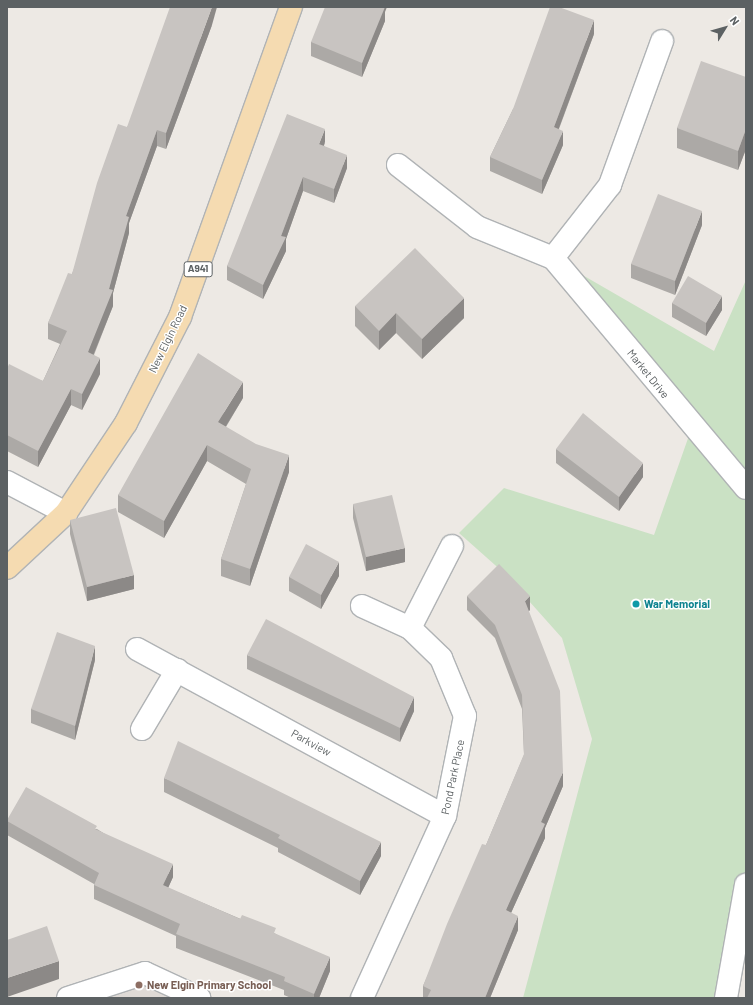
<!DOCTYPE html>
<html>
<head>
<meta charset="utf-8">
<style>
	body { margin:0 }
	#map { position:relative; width:753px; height:1005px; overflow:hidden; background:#ede9e4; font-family:Barlow,sans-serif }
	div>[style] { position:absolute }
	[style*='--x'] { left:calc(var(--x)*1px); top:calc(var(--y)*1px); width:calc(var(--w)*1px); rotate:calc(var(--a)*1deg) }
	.education>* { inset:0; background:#dfdad6 }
	.green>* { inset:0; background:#cae1c4 }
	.roads { filter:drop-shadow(1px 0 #b0b3b5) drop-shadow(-1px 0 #b0b3b5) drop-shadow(0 1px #b0b3b5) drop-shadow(0 -1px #b0b3b5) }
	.minor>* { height:22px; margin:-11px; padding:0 11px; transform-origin:11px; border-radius:11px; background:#fff }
	.primary>* { height:22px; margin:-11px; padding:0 11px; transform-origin:11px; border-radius:11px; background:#f5dbb1 }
	.wall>* { inset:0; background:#aca9a6 }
	.shaded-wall>* { inset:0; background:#8c8987 }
	.building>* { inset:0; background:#c8c4c1 }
	.dots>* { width:11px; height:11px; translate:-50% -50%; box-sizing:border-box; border:2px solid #fff; border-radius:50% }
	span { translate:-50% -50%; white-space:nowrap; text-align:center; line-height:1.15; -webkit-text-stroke:3px #fff; paint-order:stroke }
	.shield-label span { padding:1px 3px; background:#fff; border:1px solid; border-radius:3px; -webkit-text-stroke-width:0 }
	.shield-label { font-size:10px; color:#5c6163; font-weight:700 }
	.street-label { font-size:11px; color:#5c6163 }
	.culture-label { font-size:11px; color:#0d838f; font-weight:700 }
	.left { translate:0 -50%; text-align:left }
	.education-label { font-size:11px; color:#785e54; font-weight:700 }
	.frame { position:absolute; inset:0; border:8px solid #5c6163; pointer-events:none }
	.north { position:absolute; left:705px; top:8px; width:40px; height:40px; -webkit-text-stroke:3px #fff; paint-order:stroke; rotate:53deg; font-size:11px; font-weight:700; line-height:16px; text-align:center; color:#5c6163 }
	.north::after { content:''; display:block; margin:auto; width:14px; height:18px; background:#5c6163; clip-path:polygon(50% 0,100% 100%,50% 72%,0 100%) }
</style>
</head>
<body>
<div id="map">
	<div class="education">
		<div style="clip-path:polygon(145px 973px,199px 998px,68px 998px)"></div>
	</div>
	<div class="green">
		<div style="clip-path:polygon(553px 258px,714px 351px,746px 280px,746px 885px,726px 998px,523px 998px,592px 739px,562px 638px,504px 573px,459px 533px,504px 488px,654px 535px,692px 427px)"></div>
	</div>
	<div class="roads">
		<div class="minor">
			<div style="--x:398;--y:165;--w:100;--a:38.1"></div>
			<div style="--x:477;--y:227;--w:82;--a:22.2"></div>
			<div style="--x:553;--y:258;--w:300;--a:50"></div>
			<div style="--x:553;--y:258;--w:93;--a:-52"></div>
			<div style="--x:610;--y:185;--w:153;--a:-70.1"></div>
			<div style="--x:7;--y:482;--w:67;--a:27.7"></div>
			<div style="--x:410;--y:628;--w:92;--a:-62.9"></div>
			<div style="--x:137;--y:649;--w:350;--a:28.5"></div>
			<div style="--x:142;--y:729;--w:69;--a:-59.3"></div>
			<div style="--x:68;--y:998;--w:81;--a:-18"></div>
			<div style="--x:145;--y:973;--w:60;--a:24.8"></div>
			<div style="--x:362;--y:998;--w:200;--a:-65.5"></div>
			<div style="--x:445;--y:816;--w:102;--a:-78.7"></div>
			<div style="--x:465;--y:716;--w:63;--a:-112.5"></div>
			<div style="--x:441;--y:658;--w:43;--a:-135.9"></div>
			<div style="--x:410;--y:628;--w:53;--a:-155.4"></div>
			<div style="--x:726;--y:998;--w:115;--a:-80"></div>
		</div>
		<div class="primary">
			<div style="--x:7;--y:568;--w:81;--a:-43"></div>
			<div style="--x:66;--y:513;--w:108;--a:-56.3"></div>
			<div style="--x:126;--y:423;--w:119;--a:-63"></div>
			<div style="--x:180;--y:317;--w:329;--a:-70.3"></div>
		</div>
	</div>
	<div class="wall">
		<div style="clip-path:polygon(385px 12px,385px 21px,362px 77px,311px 56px,311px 42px)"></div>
		<div style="clip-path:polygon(212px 25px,166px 149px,157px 146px,129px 223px,129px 233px,113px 293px,113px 306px,94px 355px,100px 374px,82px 410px,71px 405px,38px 467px,7px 451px,7px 369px,43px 381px,60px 344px,48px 339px,48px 323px,72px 274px,127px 127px)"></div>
		<div style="clip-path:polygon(594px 34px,559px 129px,563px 145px,542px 194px,490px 171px,490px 157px,513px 109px)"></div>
		<div style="clip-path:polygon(746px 77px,746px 149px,738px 170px,677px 148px,677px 128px)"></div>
		<div style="clip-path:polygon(325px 142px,324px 146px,347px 168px,334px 203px,303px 191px,286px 239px,286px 251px,263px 299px,227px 280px,227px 266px)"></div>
		<div style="clip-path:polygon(702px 225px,675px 295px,631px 278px,631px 264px)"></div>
		<div style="clip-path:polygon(672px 303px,722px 310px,706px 336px,672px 317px)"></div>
		<div style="clip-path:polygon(355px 306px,464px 318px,422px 359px,396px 333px,379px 350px,355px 326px)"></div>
		<div style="clip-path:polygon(243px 398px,226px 427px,289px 472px,250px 586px,221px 576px,221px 559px,246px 484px,207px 461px,164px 538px,118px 512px,118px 495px)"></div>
		<div style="clip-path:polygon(556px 449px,643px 477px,619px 511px,556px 463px)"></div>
		<div style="clip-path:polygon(353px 504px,405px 562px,366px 571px,353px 518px)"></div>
		<div style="clip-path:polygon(70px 520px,134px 589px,87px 601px,70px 534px)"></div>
		<div style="clip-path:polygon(339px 576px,321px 609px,289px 591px,289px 577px)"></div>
		<div style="clip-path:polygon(467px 596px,530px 610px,528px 611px,563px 786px,545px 828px,545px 838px,511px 913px,518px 930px,490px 998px,423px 998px,423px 986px,486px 845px,524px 755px,522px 709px,495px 638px,467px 610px)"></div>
		<div style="clip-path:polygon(247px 655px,414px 711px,400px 742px,247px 669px)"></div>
		<div style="clip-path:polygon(95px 660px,75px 740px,31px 723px,31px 709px)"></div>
		<div style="clip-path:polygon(164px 778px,381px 856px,360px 895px,278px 852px,278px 848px,164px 792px)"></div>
		<div style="clip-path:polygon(7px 820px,97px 829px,173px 877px,168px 888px,276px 934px,330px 971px,319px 998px,291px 998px,284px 995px,284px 990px,176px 948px,176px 936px,94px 899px,94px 884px,7px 835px)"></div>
	</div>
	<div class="shaded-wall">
		<div style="clip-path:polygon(212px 7px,217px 7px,212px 25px,166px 149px,166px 133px)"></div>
		<div style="clip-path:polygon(381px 7px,387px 7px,385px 12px,385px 21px,362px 77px,362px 63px)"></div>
		<div style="clip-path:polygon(594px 20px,594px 34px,554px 141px,554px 127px)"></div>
		<div style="clip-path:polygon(325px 129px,325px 142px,319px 158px,319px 144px)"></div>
		<div style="clip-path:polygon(746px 129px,746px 149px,738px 170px,738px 151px)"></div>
		<div style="clip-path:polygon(157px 130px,157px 146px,129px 223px,129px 233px,113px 293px,113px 306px,88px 368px,88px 352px,109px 289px,126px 216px)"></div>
		<div style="clip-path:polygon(563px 131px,563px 145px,542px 194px,542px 180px)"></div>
		<div style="clip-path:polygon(347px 155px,347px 168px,334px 203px,334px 189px)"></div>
		<div style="clip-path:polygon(303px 177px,303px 191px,286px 239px,286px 251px,263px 299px,263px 285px)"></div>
		<div style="clip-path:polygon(702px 211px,702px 225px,675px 295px,675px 281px)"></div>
		<div style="clip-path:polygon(722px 296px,722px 310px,706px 336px,706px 323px)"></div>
		<div style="clip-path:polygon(464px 298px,464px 318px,422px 359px,422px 339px)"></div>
		<div style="clip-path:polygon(396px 313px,396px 333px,379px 350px,379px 331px)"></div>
		<div style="clip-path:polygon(100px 358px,100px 374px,82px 410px,82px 394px)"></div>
		<div style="clip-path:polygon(243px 382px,243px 398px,218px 439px,218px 422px)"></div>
		<div style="clip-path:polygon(71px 389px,71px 405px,38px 467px,38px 451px)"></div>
		<div style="clip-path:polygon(207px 445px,207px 461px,164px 538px,164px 521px)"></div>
		<div style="clip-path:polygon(289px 455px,289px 472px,250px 586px,250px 569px)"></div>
		<div style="clip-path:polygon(643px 463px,643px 477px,619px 511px,619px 497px)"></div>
		<div style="clip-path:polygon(405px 548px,405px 562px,366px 571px,366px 557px)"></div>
		<div style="clip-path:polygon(339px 562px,339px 576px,321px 609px,321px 595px)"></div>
		<div style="clip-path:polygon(134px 575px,134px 589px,87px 601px,87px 587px)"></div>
		<div style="clip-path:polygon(530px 596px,530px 610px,525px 615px,525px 601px)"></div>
		<div style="clip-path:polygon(95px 646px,95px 660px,75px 740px,75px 726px)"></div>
		<div style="clip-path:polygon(414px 697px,414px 711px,400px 742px,400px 728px)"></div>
		<div style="clip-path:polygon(563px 772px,563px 786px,545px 828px,545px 838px,506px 924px,506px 910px,541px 822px)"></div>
		<div style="clip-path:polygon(381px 842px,381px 856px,360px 895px,360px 881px)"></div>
		<div style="clip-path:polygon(173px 864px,173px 877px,163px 899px,163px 885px)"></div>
		<div style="clip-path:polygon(518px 916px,518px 930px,490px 998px,485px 998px)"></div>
		<div style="clip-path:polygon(330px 957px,330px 971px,319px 998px,314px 998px,314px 994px)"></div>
		<div style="clip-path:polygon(59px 961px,59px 979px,7px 997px,7px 978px)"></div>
	</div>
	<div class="building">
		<div style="clip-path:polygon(170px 7px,212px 7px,166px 133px,157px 130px,126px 216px,129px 217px,109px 289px,113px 290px,88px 352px,100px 358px,82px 394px,71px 389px,38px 451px,7px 435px,7px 369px,9px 364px,43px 381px,67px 331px,48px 323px,68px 273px,72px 274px,97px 183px,118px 124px,127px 127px)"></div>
		<div style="clip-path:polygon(325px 7px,385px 7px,362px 63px,311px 42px)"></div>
		<div style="clip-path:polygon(550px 7px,559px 7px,594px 20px,554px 127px,563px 131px,542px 180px,490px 157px,513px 109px)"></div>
		<div style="clip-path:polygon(701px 61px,746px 77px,746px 129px,738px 151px,677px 128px)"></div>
		<div style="clip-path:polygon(287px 114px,325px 129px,319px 144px,347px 155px,334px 189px,303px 177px,281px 236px,286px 237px,263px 285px,227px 266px)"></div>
		<div style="clip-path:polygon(658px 194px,702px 211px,675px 281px,631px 264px)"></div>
		<div style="clip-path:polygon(415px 248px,464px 298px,422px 339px,396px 313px,379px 331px,355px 306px)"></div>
		<div style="clip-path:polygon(688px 276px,722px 296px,706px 323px,672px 303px)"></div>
		<div style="clip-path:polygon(198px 353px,243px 382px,218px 422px,256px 444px,289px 455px,250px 569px,221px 559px,251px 469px,207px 445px,164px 521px,118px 495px)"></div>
		<div style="clip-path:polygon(583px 413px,643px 463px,619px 497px,556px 449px)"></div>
		<div style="clip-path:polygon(392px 495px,405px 548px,366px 557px,353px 504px)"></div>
		<div style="clip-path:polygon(116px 508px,134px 575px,87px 587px,70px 520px)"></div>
		<div style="clip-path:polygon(306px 544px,339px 562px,321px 595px,289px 577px)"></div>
		<div style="clip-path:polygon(499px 564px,530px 596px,525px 601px,560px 691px,563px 772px,541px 822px,545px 824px,506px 910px,518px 916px,485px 998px,427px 998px,431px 990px,423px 986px,447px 924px,482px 844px,486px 845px,524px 754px,522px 695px,495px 625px,467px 596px)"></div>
		<div style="clip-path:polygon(266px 619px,414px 697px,400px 728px,247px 655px)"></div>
		<div style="clip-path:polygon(57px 632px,95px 646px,75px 726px,31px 709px)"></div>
		<div style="clip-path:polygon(178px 741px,381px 842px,360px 881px,278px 838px,280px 835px,164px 778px)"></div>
		<div style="clip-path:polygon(26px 787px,97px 826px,95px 829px,173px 864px,163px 885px,240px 919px,242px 915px,276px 928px,274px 933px,330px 957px,314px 994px,284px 981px,285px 977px,176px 934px,180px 924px,94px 885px,99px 873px,7px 821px,7px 820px)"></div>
		<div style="clip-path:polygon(47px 926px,59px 961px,7px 978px,7px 940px)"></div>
	</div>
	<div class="dots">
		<div style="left:636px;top:604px;background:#0f9aa8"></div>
		<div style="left:139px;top:985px;background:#8d6e63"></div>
	</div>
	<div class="shield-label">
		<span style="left:198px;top:269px">A941</span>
	</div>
	<div class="street-label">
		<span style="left:168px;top:339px;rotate:-64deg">New Elgin Road</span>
		<span style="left:648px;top:374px;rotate:51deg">Market Drive</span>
		<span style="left:311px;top:743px;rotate:29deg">Parkview</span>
		<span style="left:453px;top:777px;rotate:-78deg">Pond Park Place</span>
	</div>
	<div class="culture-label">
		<span class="left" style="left:644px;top:604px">War Memorial</span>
	</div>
	<div class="education-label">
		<span class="left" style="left:147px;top:985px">New Elgin Primary School</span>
	</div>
	<div class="frame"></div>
	<div class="north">N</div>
</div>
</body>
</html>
